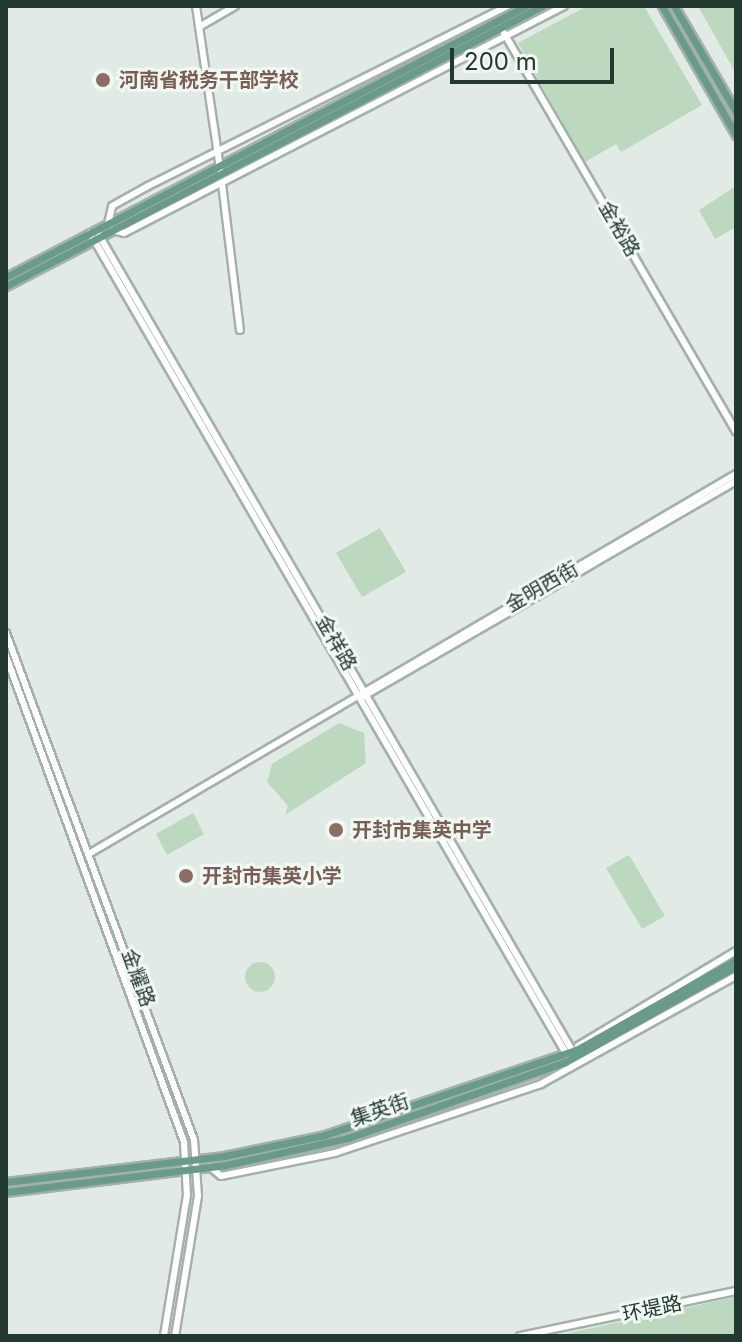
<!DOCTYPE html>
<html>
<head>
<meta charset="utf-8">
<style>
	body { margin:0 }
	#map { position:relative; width:742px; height:1342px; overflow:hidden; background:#e1eae5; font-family:Inter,"Noto Sans SC",sans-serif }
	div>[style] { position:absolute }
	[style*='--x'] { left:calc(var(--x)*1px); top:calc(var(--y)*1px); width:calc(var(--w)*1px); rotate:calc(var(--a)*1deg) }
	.green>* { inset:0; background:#bcd9c0 }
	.round { border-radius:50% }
	.roads { filter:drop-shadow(2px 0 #a4b1ab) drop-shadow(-2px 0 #a4b1ab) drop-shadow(0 2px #a4b1ab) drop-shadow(0 -2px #a4b1ab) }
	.minor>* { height:6px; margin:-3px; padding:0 3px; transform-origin:3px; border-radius:3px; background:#fff }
	.major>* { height:7px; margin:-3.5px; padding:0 3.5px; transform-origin:3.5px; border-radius:3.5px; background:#699b88 }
	.dots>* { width:22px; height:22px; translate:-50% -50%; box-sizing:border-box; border:4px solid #f1f7f3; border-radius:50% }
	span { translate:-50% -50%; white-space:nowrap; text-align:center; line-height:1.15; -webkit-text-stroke:6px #f1f7f3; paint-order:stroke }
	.education-label { font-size:20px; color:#785e54; font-weight:700 }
	.left { translate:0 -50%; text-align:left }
	.street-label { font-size:20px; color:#233930 }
	.frame { position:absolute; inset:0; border:8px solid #233930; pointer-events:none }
	.scale { position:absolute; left:450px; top:48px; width:164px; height:36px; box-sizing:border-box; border:4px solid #233930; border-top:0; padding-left:10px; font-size:24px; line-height:28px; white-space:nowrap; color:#233930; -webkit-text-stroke:6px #f1f7f3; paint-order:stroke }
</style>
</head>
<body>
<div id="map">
	<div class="green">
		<div style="clip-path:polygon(587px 6px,644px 6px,702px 105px,621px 152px,616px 144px,585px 162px,518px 43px)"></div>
		<div style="clip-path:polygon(698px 6px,736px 6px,736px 74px)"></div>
		<div style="clip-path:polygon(736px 186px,736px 227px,715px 239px,699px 210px)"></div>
		<div style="clip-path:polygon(380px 528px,406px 572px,362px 597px,336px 553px)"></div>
		<div style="clip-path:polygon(339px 723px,364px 733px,366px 763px,285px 815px,288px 806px,267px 782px,272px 764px)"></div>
		<div style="clip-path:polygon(193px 813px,204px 834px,167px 855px,156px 834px)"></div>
		<div style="clip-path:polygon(629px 855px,665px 916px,642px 929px,606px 868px)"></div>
		<div class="round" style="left:245px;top:962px;width:30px;height:30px"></div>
		<div style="clip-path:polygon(736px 1297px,736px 1336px,555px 1336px,615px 1323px)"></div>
	</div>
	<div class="roads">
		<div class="minor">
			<div style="--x:196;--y:6;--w:165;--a:81.6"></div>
			<div style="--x:199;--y:27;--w:42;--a:-30.3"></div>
			<div style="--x:504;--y:33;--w:461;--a:59.8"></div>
			<div style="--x:222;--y:184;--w:147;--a:83"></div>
			<div style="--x:108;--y:224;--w:18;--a:-77"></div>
			<div style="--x:112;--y:206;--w:41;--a:-29.1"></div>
			<div style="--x:148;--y:186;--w:402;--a:-26.6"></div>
			<div style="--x:96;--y:230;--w:953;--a:59.88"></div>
			<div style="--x:113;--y:230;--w:11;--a:15"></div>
			<div style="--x:124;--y:233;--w:495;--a:-27.3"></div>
			<div style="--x:90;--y:233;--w:953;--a:59.88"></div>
			<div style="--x:6;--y:633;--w:541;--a:69.65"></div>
			<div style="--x:194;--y:1140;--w:56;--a:85.9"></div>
			<div style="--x:198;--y:1196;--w:142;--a:99.3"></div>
			<div style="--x:6;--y:656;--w:518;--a:69.88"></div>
			<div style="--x:184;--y:1142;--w:53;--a:86.8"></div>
			<div style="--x:187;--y:1195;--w:143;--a:99.3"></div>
			<div style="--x:364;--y:696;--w:430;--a:-30"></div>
			<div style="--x:92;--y:852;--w:747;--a:-30.41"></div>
			<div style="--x:578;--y:1046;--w:184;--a:-31"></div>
			<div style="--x:210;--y:1167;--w:14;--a:39"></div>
			<div style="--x:221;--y:1176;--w:116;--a:-11.4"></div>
			<div style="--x:335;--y:1153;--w:217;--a:-18.5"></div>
			<div style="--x:541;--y:1084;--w:223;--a:-29"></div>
			<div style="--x:520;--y:1336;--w:221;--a:-11.8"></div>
		</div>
		<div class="major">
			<div style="--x:662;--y:6;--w:149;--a:60.2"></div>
			<div style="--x:674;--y:6;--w:123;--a:59.7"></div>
			<div style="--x:6;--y:277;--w:586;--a:-27.53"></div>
			<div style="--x:6;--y:286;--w:605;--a:-27.58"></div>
			<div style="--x:6;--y:1182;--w:220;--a:-6.8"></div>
			<div style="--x:224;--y:1156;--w:103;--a:-11.7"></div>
			<div style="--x:325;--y:1135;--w:265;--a:-18.7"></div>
			<div style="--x:576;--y:1050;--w:184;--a:-29.4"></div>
			<div style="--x:6;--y:1192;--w:222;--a:-7"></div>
			<div style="--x:226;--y:1165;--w:125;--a:-12.5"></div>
			<div style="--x:348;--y:1138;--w:230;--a:-19.3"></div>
			<div style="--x:565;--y:1062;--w:196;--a:-29.3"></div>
		</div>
	</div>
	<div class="dots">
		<div style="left:103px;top:80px;background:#8d6e63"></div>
		<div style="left:336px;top:830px;background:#8d6e63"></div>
		<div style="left:186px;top:876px;background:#8d6e63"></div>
	</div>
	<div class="education-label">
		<span class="left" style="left:119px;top:80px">河南省税务干部学校</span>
		<span class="left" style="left:352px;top:830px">开封市集英中学</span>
		<span class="left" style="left:202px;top:876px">开封市集英小学</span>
	</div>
	<div class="street-label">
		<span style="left:619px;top:229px;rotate:60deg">金裕路</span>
		<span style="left:542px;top:587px;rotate:-30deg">金明西街</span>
		<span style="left:336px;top:643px;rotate:60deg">金祥路</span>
		<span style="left:138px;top:978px;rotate:70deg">金耀路</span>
		<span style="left:380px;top:1110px;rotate:-19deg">集英街</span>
		<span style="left:652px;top:1309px;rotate:-12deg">环堤路</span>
	</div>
	<div class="frame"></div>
	<div class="scale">200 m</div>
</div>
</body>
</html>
